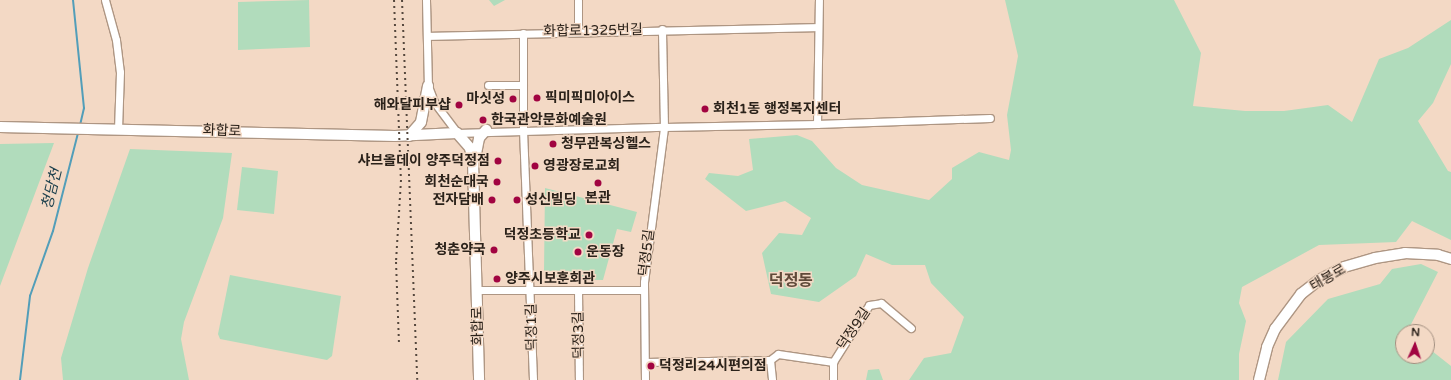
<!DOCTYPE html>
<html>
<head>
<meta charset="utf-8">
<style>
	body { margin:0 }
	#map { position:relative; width:1451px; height:380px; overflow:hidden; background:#f3d9c5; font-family:"Varela Round","Noto Sans KR",sans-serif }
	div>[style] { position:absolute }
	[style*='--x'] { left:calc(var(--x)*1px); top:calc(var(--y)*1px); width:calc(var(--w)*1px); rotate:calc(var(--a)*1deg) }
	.green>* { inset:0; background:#b1dcbc }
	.stream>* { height:2px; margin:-1px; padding:0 1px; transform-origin:1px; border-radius:1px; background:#529eb9 }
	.roads { filter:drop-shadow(1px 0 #ae9683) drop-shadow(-1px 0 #ae9683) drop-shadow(0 1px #ae9683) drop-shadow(0 -1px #ae9683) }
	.street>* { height:7px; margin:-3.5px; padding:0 3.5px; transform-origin:3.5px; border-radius:3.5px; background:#fff }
	.secondary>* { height:10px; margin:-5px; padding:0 5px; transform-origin:5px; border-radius:5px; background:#fff }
	.rail>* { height:2px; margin-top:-1px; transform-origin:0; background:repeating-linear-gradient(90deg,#54473d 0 2px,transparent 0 6px) }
	.dots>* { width:11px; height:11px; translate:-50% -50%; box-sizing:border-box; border:2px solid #f3d9c5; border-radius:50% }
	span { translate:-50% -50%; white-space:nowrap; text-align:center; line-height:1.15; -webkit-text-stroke:3px #f3d9c5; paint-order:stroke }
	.street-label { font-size:14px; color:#2b221a }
	.poi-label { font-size:14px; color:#2b221a; font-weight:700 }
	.left { translate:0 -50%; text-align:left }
	.right { translate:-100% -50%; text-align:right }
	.water-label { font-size:15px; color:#1e414e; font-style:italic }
	.quarter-label { font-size:16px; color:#5f4a39; font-weight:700 }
	.north { position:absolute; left:1395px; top:324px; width:40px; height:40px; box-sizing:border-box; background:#f3d9c5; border:1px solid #a39081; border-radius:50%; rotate:3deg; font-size:11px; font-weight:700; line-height:16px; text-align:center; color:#2b221a }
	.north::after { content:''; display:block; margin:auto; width:14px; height:18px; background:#a10441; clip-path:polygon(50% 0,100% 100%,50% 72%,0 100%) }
</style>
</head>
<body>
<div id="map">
	<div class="green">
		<div style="clip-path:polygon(309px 0,310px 47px,238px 50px,238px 2px)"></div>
		<div style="clip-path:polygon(489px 0,505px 0,494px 6px)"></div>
		<div style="clip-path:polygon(1005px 0,1174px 0,1201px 53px,1193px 106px,1245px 111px,1284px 111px,1328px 105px,1352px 122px,1379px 59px,1408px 48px,1451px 20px,1451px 64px,1433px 103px,1418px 121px,1448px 171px,1451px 172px,1451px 240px,1412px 221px,1396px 242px,1319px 245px,1242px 287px,1239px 303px,1246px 321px,1239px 354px,1239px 380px,909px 380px,924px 358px,951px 353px,964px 317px,931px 283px,925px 265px,892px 265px,866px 254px,856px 276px,819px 302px,771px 294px,762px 253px,779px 233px,802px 235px,811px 218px,785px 201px,746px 211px,705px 179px,709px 173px,738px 176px,753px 170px,749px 139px,797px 135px,812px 141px,836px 168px,862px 185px,929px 200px,952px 179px,952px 168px,979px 152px,1009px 160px,1011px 150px,1007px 115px,1018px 56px)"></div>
		<div style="clip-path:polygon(54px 143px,0 286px,0 144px)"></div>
		<div style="clip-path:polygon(130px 149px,232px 153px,223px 218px,184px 322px,181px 339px,189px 380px,63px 380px,61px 358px,88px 268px)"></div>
		<div style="clip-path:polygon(242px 167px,278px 171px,274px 214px,237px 210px)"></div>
		<div style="clip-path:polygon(545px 188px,637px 212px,631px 232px,617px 229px,603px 280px,552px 279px,552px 271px,544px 271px)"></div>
		<div style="clip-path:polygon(1421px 264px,1438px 272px,1407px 332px,1403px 332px,1403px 356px,1427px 356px,1427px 347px,1451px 366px,1451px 380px,1278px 380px,1286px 342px,1328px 299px,1380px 284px,1392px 269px)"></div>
		<div style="clip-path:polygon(230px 275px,341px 296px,332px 356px,327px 360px,220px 339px,218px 334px)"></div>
		<div style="clip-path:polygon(879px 369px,883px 380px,866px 380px,868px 370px)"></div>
	</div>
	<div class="stream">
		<div style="--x:73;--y:0;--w:109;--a:84.2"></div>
		<div style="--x:84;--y:108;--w:17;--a:103"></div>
		<div style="--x:20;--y:380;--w:85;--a:-83.2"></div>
		<div style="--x:30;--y:296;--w:69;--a:-70.5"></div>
		<div style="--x:53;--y:231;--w:101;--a:-75.7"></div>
	</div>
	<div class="roads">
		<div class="street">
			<div style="--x:105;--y:0;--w:41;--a:74.6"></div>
			<div style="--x:116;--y:40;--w:32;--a:83"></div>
			<div style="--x:120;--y:72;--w:56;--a:92"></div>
			<div style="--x:426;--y:0;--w:86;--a:88.7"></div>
			<div style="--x:428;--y:86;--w:17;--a:69"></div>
			<div style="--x:434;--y:102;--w:39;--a:53"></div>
			<div style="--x:457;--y:133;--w:207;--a:-1.7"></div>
			<div style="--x:664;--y:127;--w:98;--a:-91.2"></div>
			<div style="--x:578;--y:0;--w:31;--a:90"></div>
			<div style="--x:523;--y:33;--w:97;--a:90"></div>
			<div style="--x:523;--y:130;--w:250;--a:87.7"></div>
			<div style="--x:428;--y:36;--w:390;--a:-1.3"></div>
			<div style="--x:488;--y:85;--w:35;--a:0"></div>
			<div style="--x:816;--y:124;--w:174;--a:-2"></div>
			<div style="--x:478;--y:290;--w:165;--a:0"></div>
			<div style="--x:578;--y:290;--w:90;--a:89.4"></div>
			<div style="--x:770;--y:360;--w:20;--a:84"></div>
			<div style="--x:645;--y:362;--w:125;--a:-0.9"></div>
			<div style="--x:770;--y:360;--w:10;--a:-37"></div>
			<div style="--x:778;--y:354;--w:56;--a:8.3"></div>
			<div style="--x:645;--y:380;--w:98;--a:-90.6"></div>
			<div style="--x:644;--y:282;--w:156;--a:-82.6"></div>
			<div style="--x:664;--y:127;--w:153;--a:-1.1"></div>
			<div style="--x:817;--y:124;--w:124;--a:-89.1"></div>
			<div style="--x:833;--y:380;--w:18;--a:-90"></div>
			<div style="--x:833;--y:362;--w:67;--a:-57.7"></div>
			<div style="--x:869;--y:305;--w:12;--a:-9"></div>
			<div style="--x:881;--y:303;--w:39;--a:40"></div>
		</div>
		<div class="secondary">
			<div style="--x:0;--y:127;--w:395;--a:1.3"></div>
			<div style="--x:395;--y:136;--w:62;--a:-2.8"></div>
			<div style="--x:457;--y:133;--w:20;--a:49"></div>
			<div style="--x:470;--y:148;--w:14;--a:78"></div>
			<div style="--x:473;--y:162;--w:218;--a:88.4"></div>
			<div style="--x:409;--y:136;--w:18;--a:-49"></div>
			<div style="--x:421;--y:122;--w:37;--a:-79"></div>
			<div style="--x:475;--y:159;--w:21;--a:-79"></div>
			<div style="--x:479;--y:138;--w:11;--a:-49"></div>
			<div style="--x:1259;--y:380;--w:34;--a:-76"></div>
			<div style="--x:1267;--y:347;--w:20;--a:-66"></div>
			<div style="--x:1275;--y:329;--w:44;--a:-53.4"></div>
			<div style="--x:1301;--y:294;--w:23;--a:-38"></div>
			<div style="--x:1319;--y:280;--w:28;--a:-27"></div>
			<div style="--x:1344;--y:267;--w:32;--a:-16"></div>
			<div style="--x:1375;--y:258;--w:30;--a:-9"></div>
			<div style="--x:1405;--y:253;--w:33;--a:3"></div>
			<div style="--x:1438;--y:255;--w:14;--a:17"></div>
		</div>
	</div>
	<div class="rail">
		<div style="--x:394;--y:0;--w:180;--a:87.8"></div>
		<div style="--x:401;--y:180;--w:82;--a:93.5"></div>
		<div style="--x:396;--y:262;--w:83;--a:87.9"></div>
		<div style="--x:402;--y:0;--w:380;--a:87.7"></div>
	</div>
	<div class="dots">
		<div style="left:537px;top:98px;background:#a10441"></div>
		<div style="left:513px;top:99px;background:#a10441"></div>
		<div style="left:459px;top:105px;background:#a10441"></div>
		<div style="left:705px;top:109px;background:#a10441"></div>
		<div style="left:483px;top:120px;background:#a10441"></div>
		<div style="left:553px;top:144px;background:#a10441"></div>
		<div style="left:498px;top:161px;background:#a10441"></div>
		<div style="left:535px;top:166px;background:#a10441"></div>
		<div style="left:497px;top:182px;background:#a10441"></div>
		<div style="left:598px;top:183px;background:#a10441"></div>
		<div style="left:492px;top:200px;background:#a10441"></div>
		<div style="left:517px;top:200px;background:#a10441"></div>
		<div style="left:589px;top:235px;background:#a10441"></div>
		<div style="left:494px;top:250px;background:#a10441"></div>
		<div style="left:578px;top:252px;background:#a10441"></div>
		<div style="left:497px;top:279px;background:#a10441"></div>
		<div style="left:651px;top:366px;background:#a10441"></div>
	</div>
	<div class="street-label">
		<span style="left:593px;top:31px;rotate:-1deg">화합로1325번길</span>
		<span style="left:222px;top:131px;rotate:2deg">화합로</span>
		<span style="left:647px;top:253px;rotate:-83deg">덕정5길</span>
		<span style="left:1328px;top:278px;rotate:-30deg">태봉로</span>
		<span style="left:478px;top:326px;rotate:-91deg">화합로</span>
		<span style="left:532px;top:327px;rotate:-91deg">덕정1길</span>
		<span style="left:854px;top:329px;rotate:-56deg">덕정9길</span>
		<span style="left:579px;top:335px;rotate:-91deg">덕정3길</span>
	</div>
	<div class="poi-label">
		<span class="left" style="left:545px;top:98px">픽미픽미아이스</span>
		<span class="right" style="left:505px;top:99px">마싯성</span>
		<span class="right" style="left:451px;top:105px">해와달피부샵</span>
		<span class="left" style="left:713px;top:109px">회천1동 행정복지센터</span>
		<span class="left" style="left:491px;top:120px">한국관악문화예술원</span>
		<span class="left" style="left:561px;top:144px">청무관복싱헬스</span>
		<span class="right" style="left:490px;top:161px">샤브올데이 양주덕정점</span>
		<span class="left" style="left:543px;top:166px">영광장로교회</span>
		<span class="right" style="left:489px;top:182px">회천순대국</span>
		<span style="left:598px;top:198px">본관</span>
		<span class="right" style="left:484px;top:200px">전자담배</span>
		<span class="left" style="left:525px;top:200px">성신빌딩</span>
		<span class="right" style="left:581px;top:235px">덕정초등학교</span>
		<span class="right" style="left:486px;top:250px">청춘약국</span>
		<span class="left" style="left:586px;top:252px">운동장</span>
		<span class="left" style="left:505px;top:279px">양주시보훈회관</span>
		<span class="left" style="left:659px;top:366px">덕정리24시편의점</span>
	</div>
	<div class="water-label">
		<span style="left:52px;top:189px;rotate:-76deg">청담천</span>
	</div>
	<div class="quarter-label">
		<span style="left:791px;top:281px">덕정동</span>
	</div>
	<div class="north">N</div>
</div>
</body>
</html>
